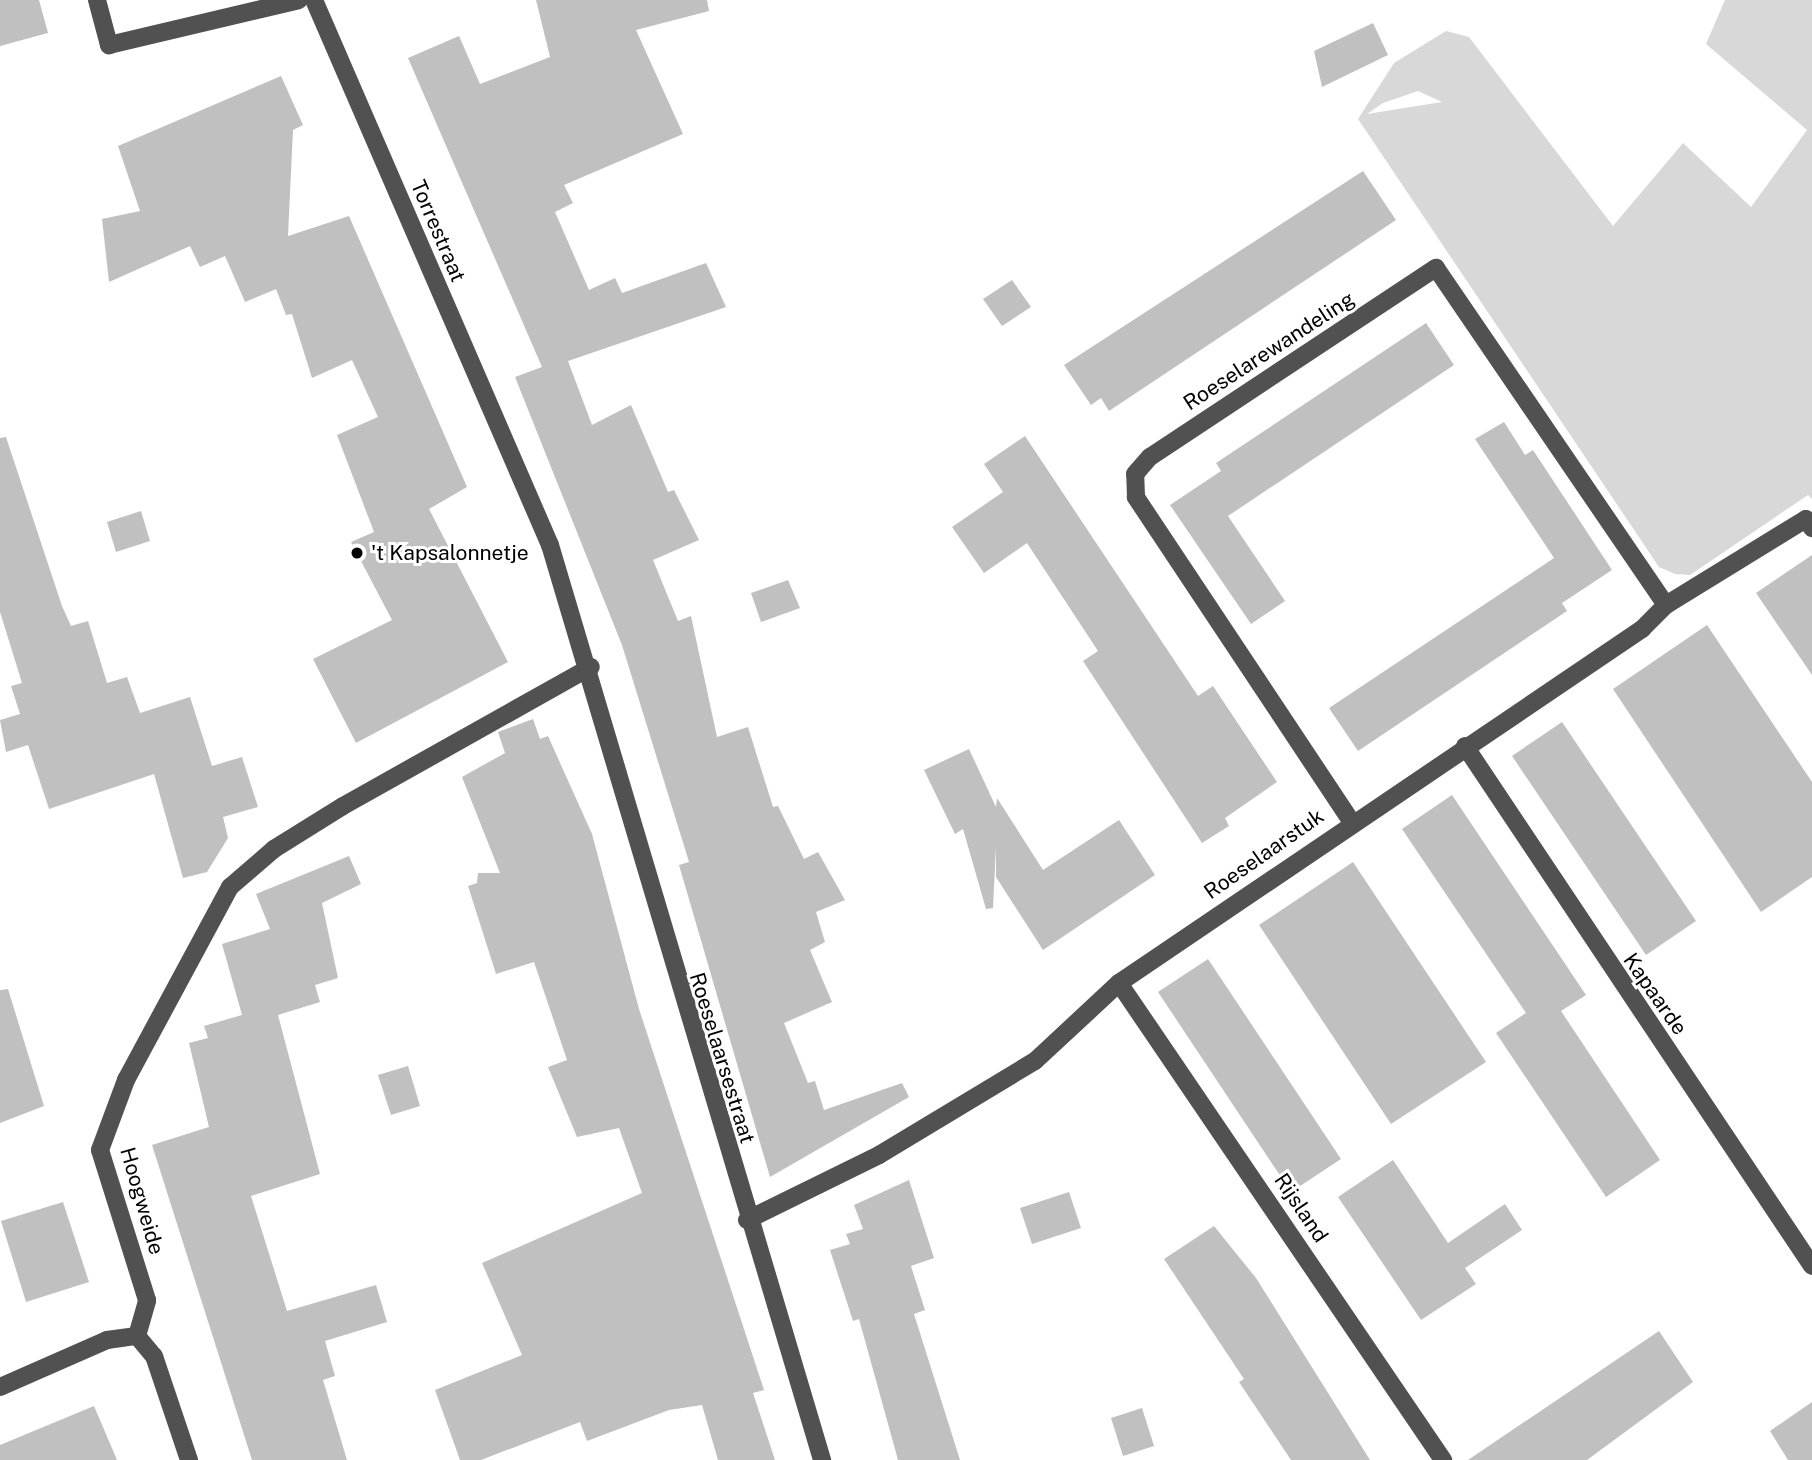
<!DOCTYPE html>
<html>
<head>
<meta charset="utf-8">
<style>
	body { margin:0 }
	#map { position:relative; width:1812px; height:1460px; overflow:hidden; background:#fff; font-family:"Public Sans",sans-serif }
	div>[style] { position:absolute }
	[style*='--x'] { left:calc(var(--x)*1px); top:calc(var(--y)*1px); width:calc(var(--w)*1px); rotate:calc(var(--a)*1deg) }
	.green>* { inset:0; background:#d8d8d8 }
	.building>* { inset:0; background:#c0c0c0 }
	.minor>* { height:18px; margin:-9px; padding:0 9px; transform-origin:9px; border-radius:9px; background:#515151 }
	.dots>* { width:19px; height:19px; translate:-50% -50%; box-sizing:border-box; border:4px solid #fff; border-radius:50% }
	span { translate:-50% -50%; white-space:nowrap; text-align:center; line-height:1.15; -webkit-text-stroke:6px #fff; paint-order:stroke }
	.street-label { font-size:21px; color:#000 }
	.poi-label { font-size:21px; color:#000 }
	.left { translate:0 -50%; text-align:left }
</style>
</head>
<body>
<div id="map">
	<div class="green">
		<div style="clip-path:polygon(evenodd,1725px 0,1812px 0,1812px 499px,1808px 495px,1690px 575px,1675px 574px,1659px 567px,1358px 119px,1394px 63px,1446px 31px,1469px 37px,1613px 226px,1683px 143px,1751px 207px,1807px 130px,1706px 44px,1725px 0,1418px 91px,1442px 102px,1367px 114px,1383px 103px,1418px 91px)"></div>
	</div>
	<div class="building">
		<div style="clip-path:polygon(0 0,39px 0,48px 33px,0 46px)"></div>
		<div style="clip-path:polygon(536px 0,707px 0,709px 11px,636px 30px,683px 134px,564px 185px,573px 203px,555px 212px,589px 290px,615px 278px,622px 293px,706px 263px,726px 307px,568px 361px,592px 425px,631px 405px,668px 492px,674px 490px,699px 540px,653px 560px,678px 621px,691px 616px,717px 737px,748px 727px,773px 807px,778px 806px,804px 859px,818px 852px,845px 900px,816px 912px,825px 942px,810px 950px,832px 1002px,784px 1023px,808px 1083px,815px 1081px,824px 1110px,902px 1083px,909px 1097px,770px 1177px,679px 865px,689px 862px,622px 645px,515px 377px,542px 367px,408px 58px,459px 36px,480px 84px,550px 57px)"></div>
		<div style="clip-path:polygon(1373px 23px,1388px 55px,1322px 87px,1314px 51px)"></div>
		<div style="clip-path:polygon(281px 76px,303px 125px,293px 130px,288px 236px,349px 216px,467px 487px,429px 509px,508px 662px,356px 743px,313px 659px,392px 620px,351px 542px,374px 532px,337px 435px,378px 417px,352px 360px,312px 378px,292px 314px,286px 315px,276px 289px,245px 302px,225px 256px,200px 267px,190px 246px,109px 282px,102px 219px,140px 211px,118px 146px)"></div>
		<div style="clip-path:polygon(1363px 171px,1396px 220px,1109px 411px,1101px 398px,1091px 405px,1064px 365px)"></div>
		<div style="clip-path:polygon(1012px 280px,1031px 307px,1002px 326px,983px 299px)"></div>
		<div style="clip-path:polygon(1426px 323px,1454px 365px,1228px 516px,1285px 601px,1251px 624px,1170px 505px,1221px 471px,1216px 463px)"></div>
		<div style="clip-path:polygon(1504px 422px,1525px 455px,1533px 450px,1612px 570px,1562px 603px,1567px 611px,1358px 751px,1329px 708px,1554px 558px,1475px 439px)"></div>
		<div style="clip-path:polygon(1025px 436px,1198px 696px,1213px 686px,1277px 782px,1225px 818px,1229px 826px,1202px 843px,1083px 661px,1098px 651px,1027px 543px,984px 573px,952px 527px,1003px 492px,984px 464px)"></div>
		<div style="clip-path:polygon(6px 437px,62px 606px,71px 626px,88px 621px,107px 683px,127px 677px,140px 713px,190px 697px,212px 766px,242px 757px,258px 807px,223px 817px,228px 838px,207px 872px,183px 878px,154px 774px,49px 809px,28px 745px,6px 752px,0 720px,20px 714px,11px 686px,22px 683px,0 612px,0 438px)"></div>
		<div style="clip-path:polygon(141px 511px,150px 541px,116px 552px,107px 522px)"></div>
		<div style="clip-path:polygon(1812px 555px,1812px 675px,1756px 593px)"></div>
		<div style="clip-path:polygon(788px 580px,800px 608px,761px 622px,751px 593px)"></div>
		<div style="clip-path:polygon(1707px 625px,1812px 782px,1812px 877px,1761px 912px,1613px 689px)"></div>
		<div style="clip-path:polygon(533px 719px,540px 739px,548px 736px,592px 834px,639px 1009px,764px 1390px,753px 1393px,775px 1460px,718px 1460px,702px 1405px,669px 1410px,587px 1441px,580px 1422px,481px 1460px,460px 1460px,435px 1390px,522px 1355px,482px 1263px,642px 1193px,619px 1128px,577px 1137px,548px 1067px,567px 1060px,534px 962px,496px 974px,468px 886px,477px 883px,478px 873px,500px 873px,462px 777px,505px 753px,498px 732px)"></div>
		<div style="clip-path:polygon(1562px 722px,1696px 921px,1646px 955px,1512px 756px)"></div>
		<div style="clip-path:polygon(969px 749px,996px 807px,997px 798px,1043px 870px,1119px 820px,1155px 875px,1043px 950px,996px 877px,996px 846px,993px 908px,986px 909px,963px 829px,955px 834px,924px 770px)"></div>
		<div style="clip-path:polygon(1452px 795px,1586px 995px,1561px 1011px,1660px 1160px,1606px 1197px,1496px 1033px,1526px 1013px,1402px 829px)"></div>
		<div style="clip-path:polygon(349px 856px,361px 884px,322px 903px,338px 978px,315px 985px,320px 1002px,278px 1015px,320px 1174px,251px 1196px,287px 1311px,376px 1285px,387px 1322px,325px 1341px,335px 1376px,323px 1380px,347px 1460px,252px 1460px,152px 1145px,209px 1127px,189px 1043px,208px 1038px,204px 1026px,242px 1015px,222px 944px,270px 929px,256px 894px)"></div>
		<div style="clip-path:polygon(1353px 862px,1486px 1062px,1391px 1124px,1259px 925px)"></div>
		<div style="clip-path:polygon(1208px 959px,1341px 1159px,1291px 1192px,1158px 992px)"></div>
		<div style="clip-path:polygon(8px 989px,44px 1106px,0 1123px,0 990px)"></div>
		<div style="clip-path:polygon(408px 1066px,420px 1106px,391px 1115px,378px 1075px)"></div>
		<div style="clip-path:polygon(1393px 1160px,1448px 1243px,1505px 1204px,1522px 1230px,1465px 1268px,1476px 1284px,1421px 1320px,1338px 1197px)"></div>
		<div style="clip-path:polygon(909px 1180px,934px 1258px,911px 1266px,925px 1310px,914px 1314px,960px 1460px,898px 1460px,859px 1319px,853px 1321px,830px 1250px,850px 1244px,846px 1234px,863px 1229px,854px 1205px)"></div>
		<div style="clip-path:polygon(1069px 1192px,1081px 1228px,1032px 1244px,1020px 1208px)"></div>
		<div style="clip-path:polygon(63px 1202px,89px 1282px,26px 1302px,1px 1221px)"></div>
		<div style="clip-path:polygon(1214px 1226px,1256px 1278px,1370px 1460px,1291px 1460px,1239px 1382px,1244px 1379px,1164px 1259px)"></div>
		<div style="clip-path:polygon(1659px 1331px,1693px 1382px,1587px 1460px,1468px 1460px)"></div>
		<div style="clip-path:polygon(1812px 1402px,1812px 1460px,1788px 1460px,1770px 1431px)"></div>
		<div style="clip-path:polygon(94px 1406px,117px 1460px,0 1460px,0 1445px)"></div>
		<div style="clip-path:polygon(1142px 1408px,1154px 1446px,1123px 1456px,1111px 1418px)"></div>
	</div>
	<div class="minor">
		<div style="--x:97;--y:0;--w:47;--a:75.1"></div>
		<div style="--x:109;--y:45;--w:195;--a:-13.3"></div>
		<div style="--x:314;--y:0;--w:594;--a:66.59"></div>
		<div style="--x:550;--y:545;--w:955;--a:73.44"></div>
		<div style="--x:1465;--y:746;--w:625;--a:56.28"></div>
		<div style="--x:1351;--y:821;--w:389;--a:-123.6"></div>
		<div style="--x:1136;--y:497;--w:23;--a:-92"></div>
		<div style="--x:1135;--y:474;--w:23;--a:-49"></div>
		<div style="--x:1150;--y:457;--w:343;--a:-33.5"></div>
		<div style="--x:1436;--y:268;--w:408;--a:55.7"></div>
		<div style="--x:1119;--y:983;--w:577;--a:55.81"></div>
		<div style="--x:747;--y:1220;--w:147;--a:-26.2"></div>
		<div style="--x:879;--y:1155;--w:182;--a:-31.1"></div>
		<div style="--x:1035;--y:1061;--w:115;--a:-42.9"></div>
		<div style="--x:1119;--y:983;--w:632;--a:-34.09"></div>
		<div style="--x:1642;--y:629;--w:34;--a:-45"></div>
		<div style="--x:1666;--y:605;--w:164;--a:-31.6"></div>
		<div style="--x:1806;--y:519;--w:11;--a:56"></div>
		<div style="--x:137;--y:1336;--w:37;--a:-74"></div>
		<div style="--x:147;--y:1300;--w:157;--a:-107.4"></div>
		<div style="--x:100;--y:1150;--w:75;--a:-69.6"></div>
		<div style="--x:126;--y:1080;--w:219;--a:-61.7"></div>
		<div style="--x:230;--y:887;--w:58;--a:-40.8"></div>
		<div style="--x:274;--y:849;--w:81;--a:-31.9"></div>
		<div style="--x:343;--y:806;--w:284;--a:-29.3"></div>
		<div style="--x:0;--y:1387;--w:117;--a:-23.7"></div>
		<div style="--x:107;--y:1340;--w:30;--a:-8"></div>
		<div style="--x:137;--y:1336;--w:26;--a:50"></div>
		<div style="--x:154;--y:1356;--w:110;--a:71.4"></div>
	</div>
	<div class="dots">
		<div style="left:357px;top:553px;background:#000"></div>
	</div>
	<div class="street-label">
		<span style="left:438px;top:231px;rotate:67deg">Torrestraat</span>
		<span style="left:1269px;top:351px;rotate:-33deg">Roeselarewandeling</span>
		<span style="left:1264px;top:854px;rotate:-35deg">Roeselaarstuk</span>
		<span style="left:1655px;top:994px;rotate:55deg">Kapaarde</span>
		<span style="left:722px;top:1058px;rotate:73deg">Roeselaarsestraat</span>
		<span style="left:142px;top:1201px;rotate:74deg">Hoogweide</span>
		<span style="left:1301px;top:1208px;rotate:56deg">Rijsland</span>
	</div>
	<div class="poi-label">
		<span class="left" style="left:371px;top:553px">'t Kapsalonnetje</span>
	</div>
</div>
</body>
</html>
